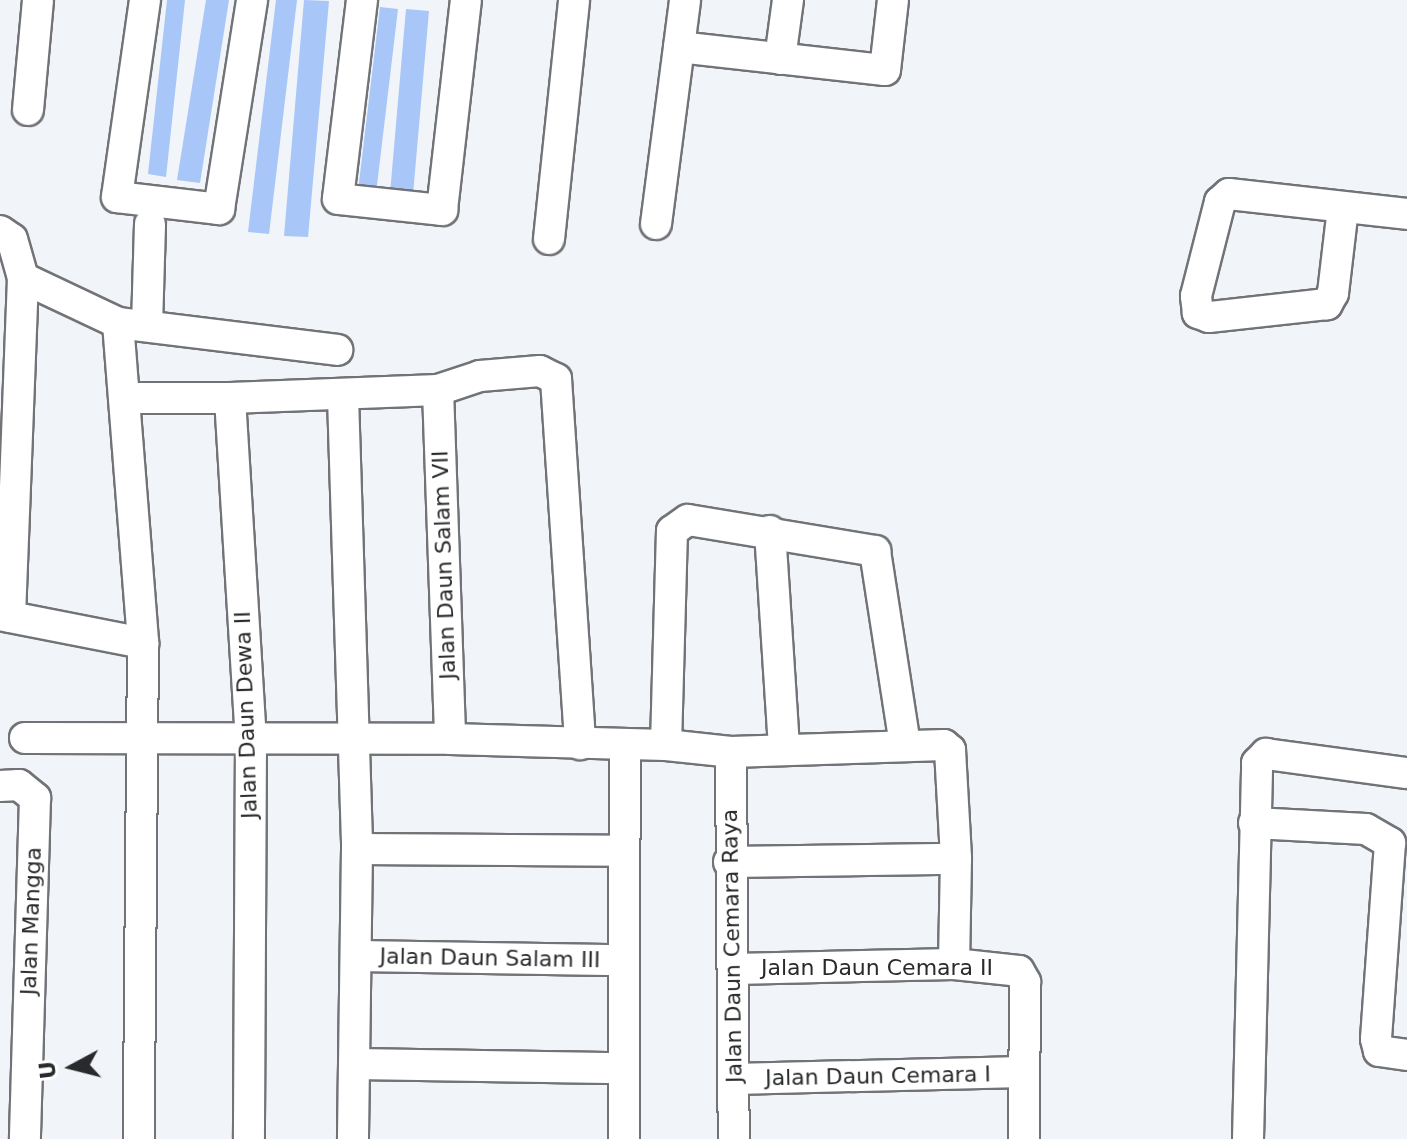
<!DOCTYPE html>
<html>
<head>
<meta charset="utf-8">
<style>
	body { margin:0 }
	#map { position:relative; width:1407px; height:1139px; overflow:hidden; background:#f1f4f9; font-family:"DejaVu Sans",sans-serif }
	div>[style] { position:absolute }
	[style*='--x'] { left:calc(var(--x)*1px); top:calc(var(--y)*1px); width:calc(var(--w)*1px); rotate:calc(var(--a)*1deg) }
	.building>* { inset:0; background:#a8c6f7 }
	.roads { filter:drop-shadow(2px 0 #717377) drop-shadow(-2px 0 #717377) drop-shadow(0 2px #717377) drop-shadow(0 -2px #717377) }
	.street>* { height:30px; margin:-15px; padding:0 15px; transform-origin:15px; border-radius:15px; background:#fff }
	span { translate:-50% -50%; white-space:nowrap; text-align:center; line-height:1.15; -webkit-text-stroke:6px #fff; paint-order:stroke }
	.street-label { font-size:22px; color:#292a2c }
	.north { position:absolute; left:32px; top:1027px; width:80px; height:80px; -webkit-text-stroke:6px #fff; paint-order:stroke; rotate:263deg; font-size:22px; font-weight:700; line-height:32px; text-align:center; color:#292a2c }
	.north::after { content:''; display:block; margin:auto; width:28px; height:36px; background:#292a2c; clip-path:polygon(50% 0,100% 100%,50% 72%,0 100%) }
</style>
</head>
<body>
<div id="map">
	<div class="building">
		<div style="clip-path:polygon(167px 0,185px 0,166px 177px,148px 174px)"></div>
		<div style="clip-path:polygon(206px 0,229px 0,200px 183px,177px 180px)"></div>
		<div style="clip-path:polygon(276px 0,297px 0,269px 234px,248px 232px)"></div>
		<div style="clip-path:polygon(304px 0,329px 1px,308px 237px,284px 236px)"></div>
		<div style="clip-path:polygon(380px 7px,398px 9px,375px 202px,357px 199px)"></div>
		<div style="clip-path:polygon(406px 9px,429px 11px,412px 206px,389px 205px)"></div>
	</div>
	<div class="roads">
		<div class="street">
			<div style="--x:145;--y:0;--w:199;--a:98.1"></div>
			<div style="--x:117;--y:197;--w:103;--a:6.7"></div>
			<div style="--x:219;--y:209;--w:212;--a:-81"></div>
			<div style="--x:362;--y:0;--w:200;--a:96.9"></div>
			<div style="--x:338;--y:199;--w:105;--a:6"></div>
			<div style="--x:442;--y:210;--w:211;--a:-83.5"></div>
			<div style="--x:679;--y:47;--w:207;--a:6.4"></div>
			<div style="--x:885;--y:70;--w:70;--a:-83.5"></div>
			<div style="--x:780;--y:59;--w:60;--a:-82.3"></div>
			<div style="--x:28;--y:110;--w:110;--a:-84.8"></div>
			<div style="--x:1343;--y:208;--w:86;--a:96.7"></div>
			<div style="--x:1333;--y:293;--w:13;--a:119"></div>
			<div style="--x:1327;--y:304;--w:119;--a:173.7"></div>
			<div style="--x:1209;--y:317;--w:12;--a:-160"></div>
			<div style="--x:1198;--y:313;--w:17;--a:-97"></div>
			<div style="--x:1196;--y:296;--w:97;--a:-75.7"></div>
			<div style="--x:1220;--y:202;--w:12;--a:-42"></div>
			<div style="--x:1229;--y:194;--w:179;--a:6.4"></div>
			<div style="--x:656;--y:224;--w:226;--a:-82.6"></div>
			<div style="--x:0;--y:231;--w:14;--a:34"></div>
			<div style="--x:12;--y:239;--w:41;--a:74.2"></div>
			<div style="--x:23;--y:278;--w:339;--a:92.2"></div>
			<div style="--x:549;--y:239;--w:240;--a:-84"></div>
			<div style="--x:23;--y:278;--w:105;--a:25.3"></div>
			<div style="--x:118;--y:323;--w:321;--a:85.5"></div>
			<div style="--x:143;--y:643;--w:496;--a:90.5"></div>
			<div style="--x:118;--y:323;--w:221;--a:7"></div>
			<div style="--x:147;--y:326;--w:102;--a:-88.3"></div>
			<div style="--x:438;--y:390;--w:349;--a:88"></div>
			<div style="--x:343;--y:397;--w:452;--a:88.2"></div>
			<div style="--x:357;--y:849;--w:290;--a:90.8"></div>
			<div style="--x:124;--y:398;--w:106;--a:0"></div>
			<div style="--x:230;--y:398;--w:344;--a:86.5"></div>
			<div style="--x:251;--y:741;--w:398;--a:90.3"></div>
			<div style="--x:230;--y:398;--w:208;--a:-2.2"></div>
			<div style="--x:438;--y:390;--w:44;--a:-18.4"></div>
			<div style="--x:480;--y:376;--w:60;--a:-4.8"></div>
			<div style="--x:540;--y:371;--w:18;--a:27"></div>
			<div style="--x:556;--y:379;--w:366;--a:86.2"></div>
			<div style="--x:770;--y:531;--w:216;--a:86.3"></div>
			<div style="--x:0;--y:615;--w:146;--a:11.1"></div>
			<div style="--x:25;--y:738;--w:425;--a:0.1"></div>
			<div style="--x:450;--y:739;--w:216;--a:1.6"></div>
			<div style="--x:666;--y:745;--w:65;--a:6.1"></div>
			<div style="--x:731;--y:752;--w:213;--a:-1.9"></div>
			<div style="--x:944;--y:745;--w:8;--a:40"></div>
			<div style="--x:950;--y:750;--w:109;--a:86.8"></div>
			<div style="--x:956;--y:859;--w:105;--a:91.1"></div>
			<div style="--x:666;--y:745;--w:214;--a:-88.4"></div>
			<div style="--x:672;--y:531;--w:19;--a:-35"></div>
			<div style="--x:688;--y:520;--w:190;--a:9.4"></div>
			<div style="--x:875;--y:551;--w:196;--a:81.2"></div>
			<div style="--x:731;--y:752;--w:387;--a:89.6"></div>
			<div style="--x:0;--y:786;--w:19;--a:-3"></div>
			<div style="--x:19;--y:785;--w:21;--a:39"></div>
			<div style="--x:35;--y:798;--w:341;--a:91.7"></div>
			<div style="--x:1254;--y:823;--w:112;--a:3.1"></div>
			<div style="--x:1366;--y:829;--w:28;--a:30"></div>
			<div style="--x:1390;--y:843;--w:196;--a:94.1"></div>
			<div style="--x:1376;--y:1039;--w:12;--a:76"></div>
			<div style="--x:1379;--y:1051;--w:28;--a:8"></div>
			<div style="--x:357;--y:849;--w:267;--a:0.4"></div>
			<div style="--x:729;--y:862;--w:227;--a:-0.8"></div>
			<div style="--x:357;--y:956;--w:266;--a:0.9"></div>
			<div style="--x:734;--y:969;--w:220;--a:-1.3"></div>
			<div style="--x:954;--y:964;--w:65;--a:6.1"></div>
			<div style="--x:1019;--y:971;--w:13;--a:61"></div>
			<div style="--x:1025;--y:982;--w:157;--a:90.4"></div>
			<div style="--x:356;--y:1064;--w:267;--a:0.9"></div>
			<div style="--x:734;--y:1079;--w:289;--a:-1.4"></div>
			<div style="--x:624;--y:1139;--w:395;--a:-89.9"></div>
			<div style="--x:1248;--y:1139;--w:376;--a:-88.6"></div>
			<div style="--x:1257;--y:763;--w:13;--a:-45"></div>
			<div style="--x:1266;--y:754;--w:142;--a:7.7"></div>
		</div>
	</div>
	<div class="street-label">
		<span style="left:444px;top:565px;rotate:-92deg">Jalan Daun Salam VII</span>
		<span style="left:246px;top:715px;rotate:-92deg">Jalan Daun Dewa II</span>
		<span style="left:31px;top:921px;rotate:-88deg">Jalan Mangga</span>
		<span style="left:732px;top:946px;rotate:-91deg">Jalan Daun Cemara Raya</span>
		<span style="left:490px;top:958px;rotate:1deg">Jalan Daun Salam III</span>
		<span style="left:877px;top:968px">Jalan Daun Cemara II</span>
		<span style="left:878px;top:1076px;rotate:-1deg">Jalan Daun Cemara I</span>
	</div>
	<div class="north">U</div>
</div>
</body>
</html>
